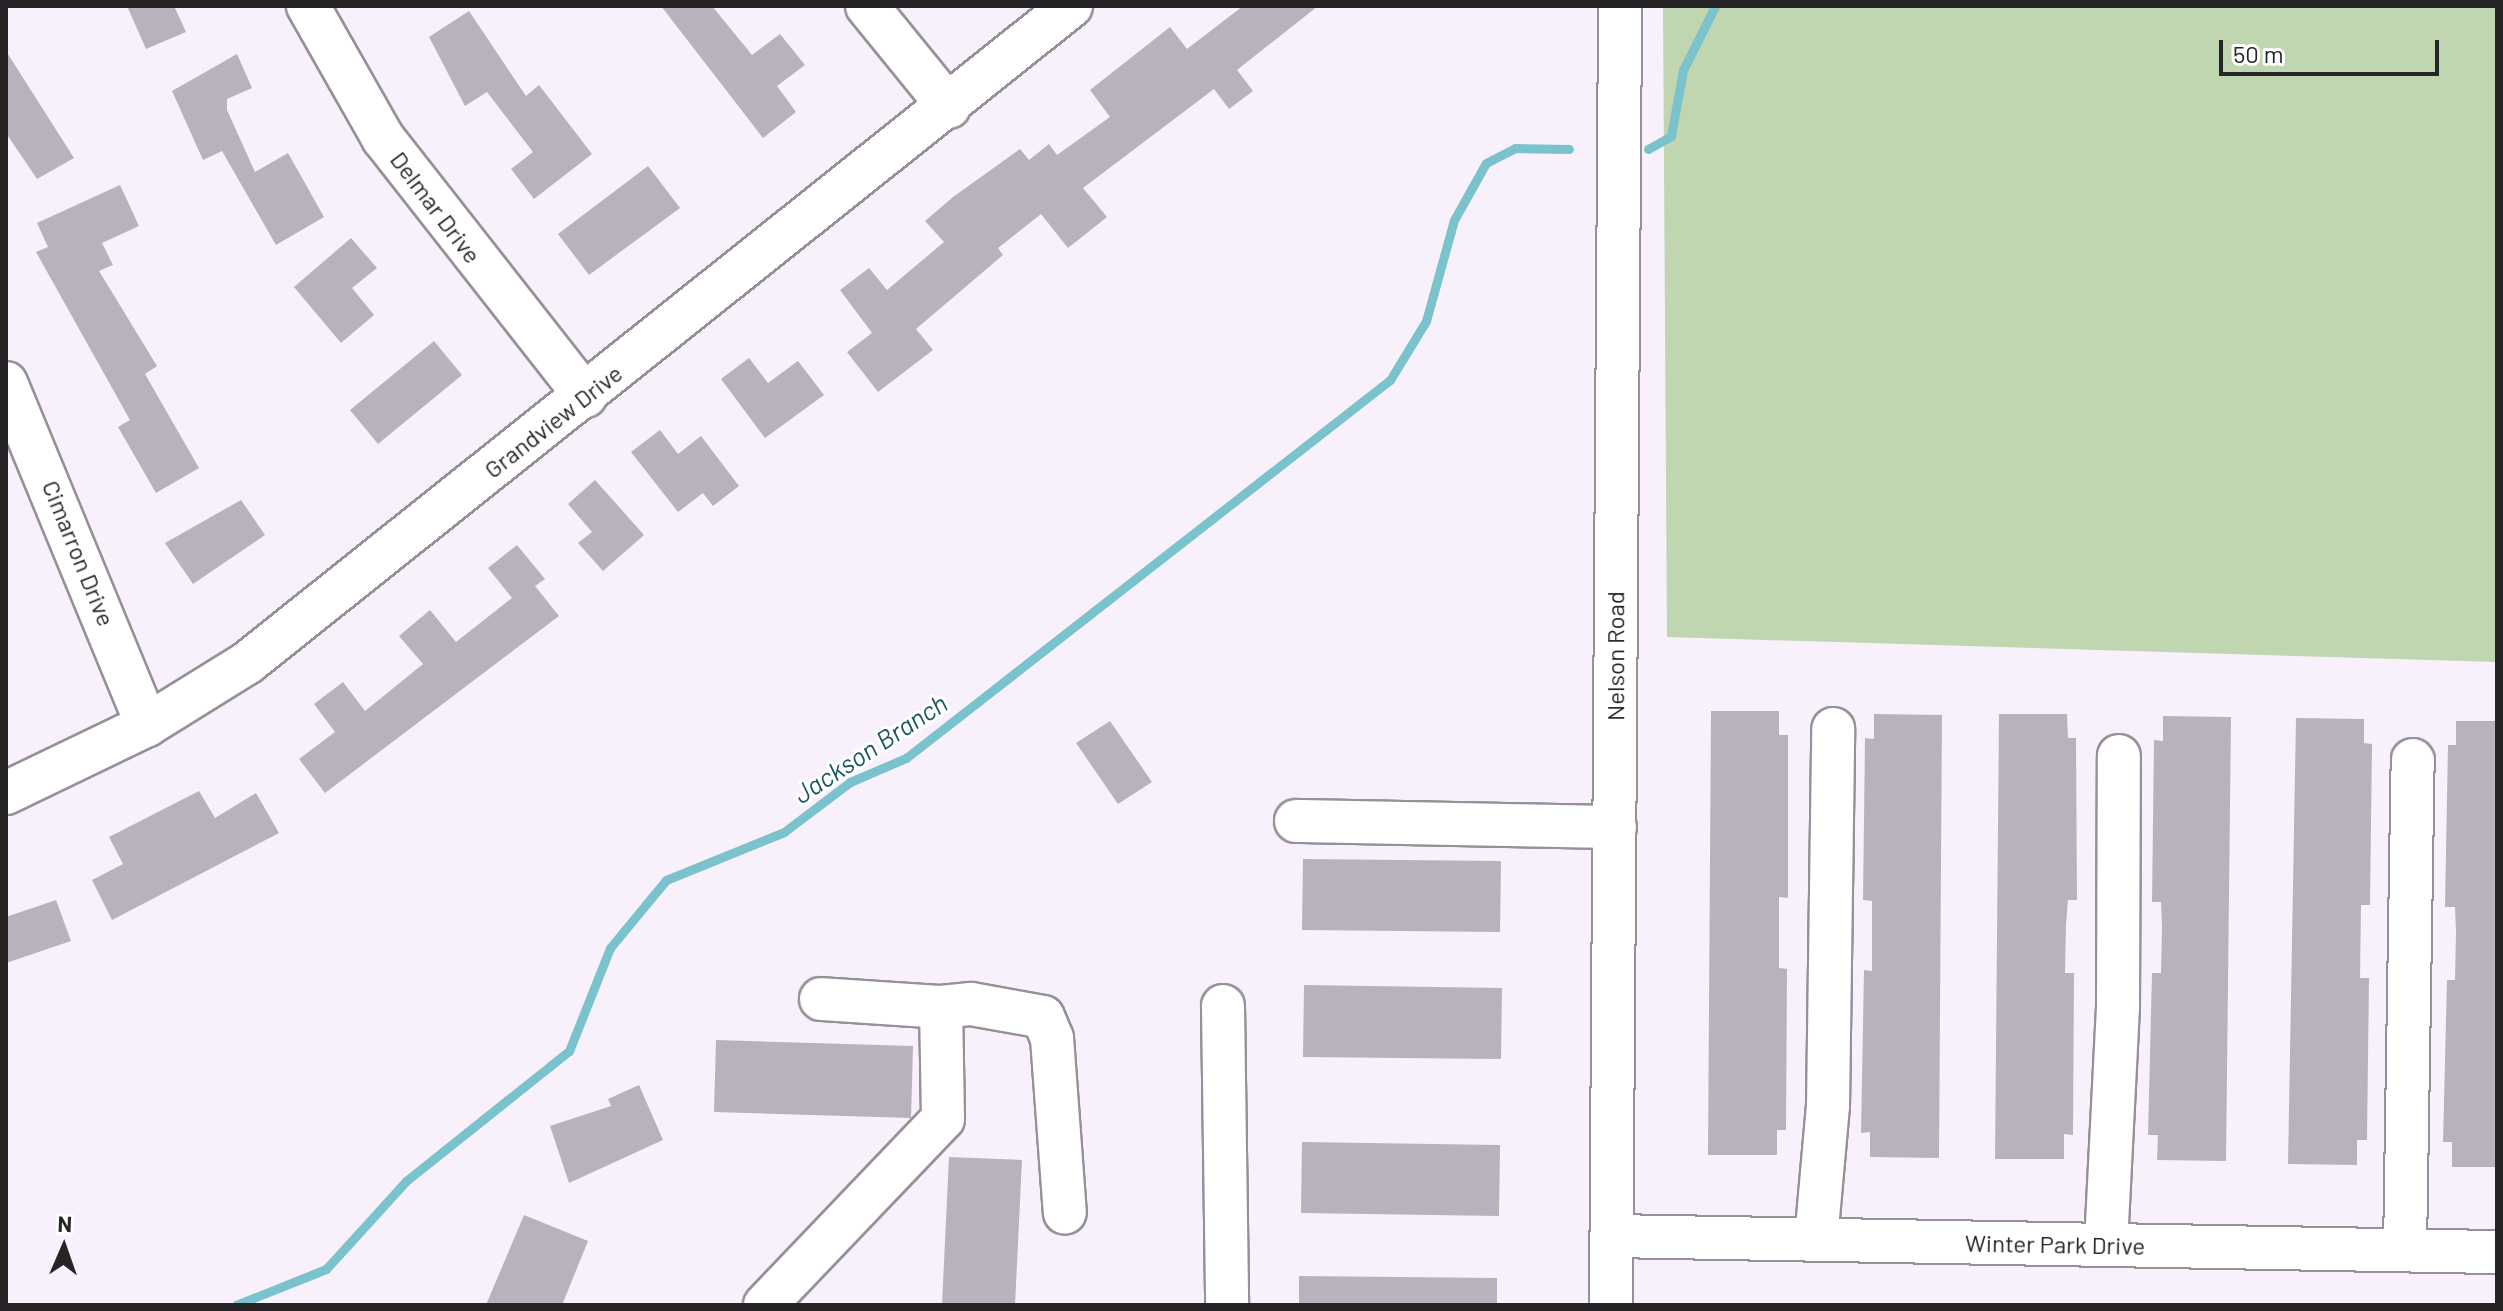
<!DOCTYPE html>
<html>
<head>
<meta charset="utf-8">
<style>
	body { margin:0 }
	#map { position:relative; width:2503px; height:1311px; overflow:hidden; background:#f8f1fc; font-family:Barlow,sans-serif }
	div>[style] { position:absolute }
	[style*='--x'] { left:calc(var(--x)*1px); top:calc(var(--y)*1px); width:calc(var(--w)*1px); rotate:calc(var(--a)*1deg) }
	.green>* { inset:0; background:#bfd6b0 }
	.stream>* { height:9px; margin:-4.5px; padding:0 4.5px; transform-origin:4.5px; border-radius:4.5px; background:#7ac2cc }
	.building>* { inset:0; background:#b8b2bc }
	.roads { filter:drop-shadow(2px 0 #969099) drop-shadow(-2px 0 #969099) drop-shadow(0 2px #969099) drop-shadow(0 -2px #969099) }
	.minor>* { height:42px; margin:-21px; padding:0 21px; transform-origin:21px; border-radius:21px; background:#fff }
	span { translate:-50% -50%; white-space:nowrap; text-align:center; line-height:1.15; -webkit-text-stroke:6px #fff; paint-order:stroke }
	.street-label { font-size:24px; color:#272428 }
	.water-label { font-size:26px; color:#1a575f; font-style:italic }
	.frame { position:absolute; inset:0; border:8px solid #272428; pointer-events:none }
	.north { position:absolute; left:24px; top:1207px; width:80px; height:80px; -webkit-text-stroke:6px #fff; paint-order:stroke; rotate:2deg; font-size:22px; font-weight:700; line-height:32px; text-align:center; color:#272428 }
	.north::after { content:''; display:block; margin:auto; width:28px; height:36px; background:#272428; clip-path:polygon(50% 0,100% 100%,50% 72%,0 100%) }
	.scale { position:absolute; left:2219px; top:40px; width:220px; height:36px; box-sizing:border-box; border:4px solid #272428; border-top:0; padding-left:10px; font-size:24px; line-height:28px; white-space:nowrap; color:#272428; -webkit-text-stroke:6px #fff; paint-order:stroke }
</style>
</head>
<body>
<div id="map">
	<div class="green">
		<div style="clip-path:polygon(1663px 6px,2497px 6px,2497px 662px,1667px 637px)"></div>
	</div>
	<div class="stream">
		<div style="--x:1648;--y:149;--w:26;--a:-29"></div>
		<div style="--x:1671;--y:136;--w:67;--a:-79.7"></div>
		<div style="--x:1683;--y:70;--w:72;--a:-63.4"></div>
		<div style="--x:236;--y:1305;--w:97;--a:-21.8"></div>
		<div style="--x:326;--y:1269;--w:119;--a:-47.7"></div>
		<div style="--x:406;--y:1181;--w:208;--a:-38.6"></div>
		<div style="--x:569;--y:1051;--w:111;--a:-68.3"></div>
		<div style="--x:610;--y:948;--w:88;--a:-50.5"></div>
		<div style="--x:666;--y:880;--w:127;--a:-22.1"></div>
		<div style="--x:784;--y:832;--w:83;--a:-37.1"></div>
		<div style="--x:850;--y:782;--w:61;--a:-23.2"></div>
		<div style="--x:906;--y:758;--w:614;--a:-37.99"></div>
		<div style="--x:1390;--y:380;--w:69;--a:-58.6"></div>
		<div style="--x:1426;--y:321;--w:105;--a:-74.5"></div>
		<div style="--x:1454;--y:220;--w:65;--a:-60.7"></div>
		<div style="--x:1486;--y:163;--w:33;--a:-27"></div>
		<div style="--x:1515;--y:148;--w:54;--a:1.1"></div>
	</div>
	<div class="building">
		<div style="clip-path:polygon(127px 6px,174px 6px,186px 32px,146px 49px)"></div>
		<div style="clip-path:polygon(661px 6px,712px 6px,752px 55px,780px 34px,805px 65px,777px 86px,796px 112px,763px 138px)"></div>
		<div style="clip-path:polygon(1243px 6px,1318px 6px,1237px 70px,1253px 91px,1229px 109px,1214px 89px,1083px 188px,1107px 217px,1068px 248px,1041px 214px,998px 248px,1003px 255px,916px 329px,933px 350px,878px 392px,847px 352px,872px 333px,840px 290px,869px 268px,887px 290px,944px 242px,925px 221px,953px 197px,1020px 149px,1029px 160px,1049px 144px,1057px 155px,1110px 117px,1090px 90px,1170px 27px,1187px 49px)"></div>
		<div style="clip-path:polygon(469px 11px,526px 96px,539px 85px,592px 154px,534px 199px,511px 169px,533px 152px,487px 92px,465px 106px,429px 37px)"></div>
		<div style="clip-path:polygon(6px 51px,74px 158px,37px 179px,6px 133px)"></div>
		<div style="clip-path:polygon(237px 54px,252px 88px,227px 99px,227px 110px,255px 172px,288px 153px,324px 217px,276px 245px,222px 151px,203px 160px,172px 91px)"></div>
		<div style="clip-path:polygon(648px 166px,680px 208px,589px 275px,558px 234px)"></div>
		<div style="clip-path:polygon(120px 185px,139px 226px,102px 243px,113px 265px,99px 271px,157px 366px,145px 374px,199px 468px,156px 493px,118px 427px,130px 420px,36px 252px,48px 247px,37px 223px)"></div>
		<div style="clip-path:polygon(351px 238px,377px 268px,352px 288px,374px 315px,341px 343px,294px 287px)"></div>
		<div style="clip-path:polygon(434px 341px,462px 375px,378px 444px,350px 410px)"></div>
		<div style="clip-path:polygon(749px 358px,768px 383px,798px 361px,824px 395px,765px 438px,721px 379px)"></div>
		<div style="clip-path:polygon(660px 430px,678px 454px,701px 436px,739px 486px,713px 506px,703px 493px,678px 512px,631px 452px)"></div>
		<div style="clip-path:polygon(595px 480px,644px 535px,603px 571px,578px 543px,592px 532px,568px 504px)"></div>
		<div style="clip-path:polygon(241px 500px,265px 535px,193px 584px,165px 543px)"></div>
		<div style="clip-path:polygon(517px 545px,545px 579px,535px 586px,559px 616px,325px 793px,299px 759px,335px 732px,314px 704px,343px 682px,365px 711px,423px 664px,399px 636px,430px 610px,456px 642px,512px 598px,488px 568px)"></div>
		<div style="clip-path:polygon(1711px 711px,1779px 711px,1779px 735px,1788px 735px,1788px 898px,1779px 897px,1779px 968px,1787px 969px,1786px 1130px,1777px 1130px,1777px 1155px,1708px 1155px)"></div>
		<div style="clip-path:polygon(1874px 714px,1942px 715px,1939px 1158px,1870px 1157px,1870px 1132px,1861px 1133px,1864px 970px,1872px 971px,1872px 901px,1863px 900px,1865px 738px,1874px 739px)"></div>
		<div style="clip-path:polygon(1999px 714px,2067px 714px,2068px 738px,2076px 738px,2077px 900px,2068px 900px,2066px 924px,2065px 973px,2074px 973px,2073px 1135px,2064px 1134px,2064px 1159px,1995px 1159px)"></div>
		<div style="clip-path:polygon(2163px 716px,2231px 717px,2226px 1161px,2157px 1160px,2158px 1135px,2148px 1135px,2152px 973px,2161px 973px,2162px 927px,2161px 902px,2152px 902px,2154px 740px,2163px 741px)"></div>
		<div style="clip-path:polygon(2296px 718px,2364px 719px,2364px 743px,2372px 744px,2370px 905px,2361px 905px,2360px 978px,2369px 978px,2367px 1140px,2357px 1140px,2357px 1165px,2288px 1164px)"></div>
		<div style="clip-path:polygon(1110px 721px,1152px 782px,1118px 804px,1076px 743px)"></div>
		<div style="clip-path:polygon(2456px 721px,2497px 721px,2497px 1167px,2452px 1167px,2452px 1142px,2443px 1142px,2447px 980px,2455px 980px,2456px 932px,2455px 907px,2445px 907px,2448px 745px,2456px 745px)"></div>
		<div style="clip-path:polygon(199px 791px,215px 818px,256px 793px,279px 833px,112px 920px,92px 880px,123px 864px,109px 837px)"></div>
		<div style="clip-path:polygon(1303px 859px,1501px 861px,1500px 932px,1302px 930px)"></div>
		<div style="clip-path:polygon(56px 900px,71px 941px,6px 963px,6px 917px)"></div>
		<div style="clip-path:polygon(1304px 985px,1502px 988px,1501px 1059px,1303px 1057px)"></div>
		<div style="clip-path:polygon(716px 1040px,913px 1046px,911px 1118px,714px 1112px)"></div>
		<div style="clip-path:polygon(639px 1085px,663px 1140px,569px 1183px,550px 1126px,611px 1106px,608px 1099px)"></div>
		<div style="clip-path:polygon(1302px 1142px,1500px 1145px,1499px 1216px,1301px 1213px)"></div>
		<div style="clip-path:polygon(949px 1157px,1022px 1160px,1015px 1305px,942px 1305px)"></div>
		<div style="clip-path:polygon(524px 1215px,588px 1241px,562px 1305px,486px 1305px)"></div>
		<div style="clip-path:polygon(1299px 1276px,1497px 1278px,1497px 1305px,1299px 1305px)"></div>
	</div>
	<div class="roads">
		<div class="minor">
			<div style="--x:308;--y:6;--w:152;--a:60.4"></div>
			<div style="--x:383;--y:138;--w:328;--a:51.9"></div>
			<div style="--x:867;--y:6;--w:130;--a:50.9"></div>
			<div style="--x:6;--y:383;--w:370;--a:67.6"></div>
			<div style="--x:6;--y:793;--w:157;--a:-25.7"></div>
			<div style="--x:147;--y:725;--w:118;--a:-31.8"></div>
			<div style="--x:247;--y:663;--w:1054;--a:-38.57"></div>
			<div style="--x:1296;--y:821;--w:319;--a:1.1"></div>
			<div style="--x:821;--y:999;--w:120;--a:3.8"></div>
			<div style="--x:1223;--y:1006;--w:299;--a:89.2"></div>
			<div style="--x:1612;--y:1236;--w:885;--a:1.04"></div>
			<div style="--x:1816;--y:1240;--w:135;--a:-84.9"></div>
			<div style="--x:1828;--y:1106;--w:377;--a:-89.2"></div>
			<div style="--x:2106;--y:1244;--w:238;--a:-87.1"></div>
			<div style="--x:2118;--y:1006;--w:250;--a:-89.8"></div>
			<div style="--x:2405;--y:1250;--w:490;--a:-89.1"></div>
			<div style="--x:765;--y:1305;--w:257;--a:-46.3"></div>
			<div style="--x:943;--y:1119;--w:112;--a:-91"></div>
			<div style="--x:941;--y:1007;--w:30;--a:-6"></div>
			<div style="--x:971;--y:1004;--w:73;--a:10.2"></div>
			<div style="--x:1043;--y:1017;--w:23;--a:67"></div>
			<div style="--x:1052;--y:1038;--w:175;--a:85.8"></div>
			<div style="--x:1611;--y:1305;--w:1299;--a:-89.6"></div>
		</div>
	</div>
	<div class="street-label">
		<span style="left:436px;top:207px;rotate:53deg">Delmar Drive</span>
		<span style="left:553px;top:421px;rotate:-38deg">Grandview Drive</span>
		<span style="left:79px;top:553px;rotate:68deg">Cimarron Drive</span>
		<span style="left:1615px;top:656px;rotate:-90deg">Nelson Road</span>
		<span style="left:2055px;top:1244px;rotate:1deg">Winter Park Drive</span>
	</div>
	<div class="water-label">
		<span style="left:870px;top:748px;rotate:-33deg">Jackson Branch</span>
	</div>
	<div class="frame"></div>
	<div class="north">N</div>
	<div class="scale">50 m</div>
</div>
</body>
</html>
